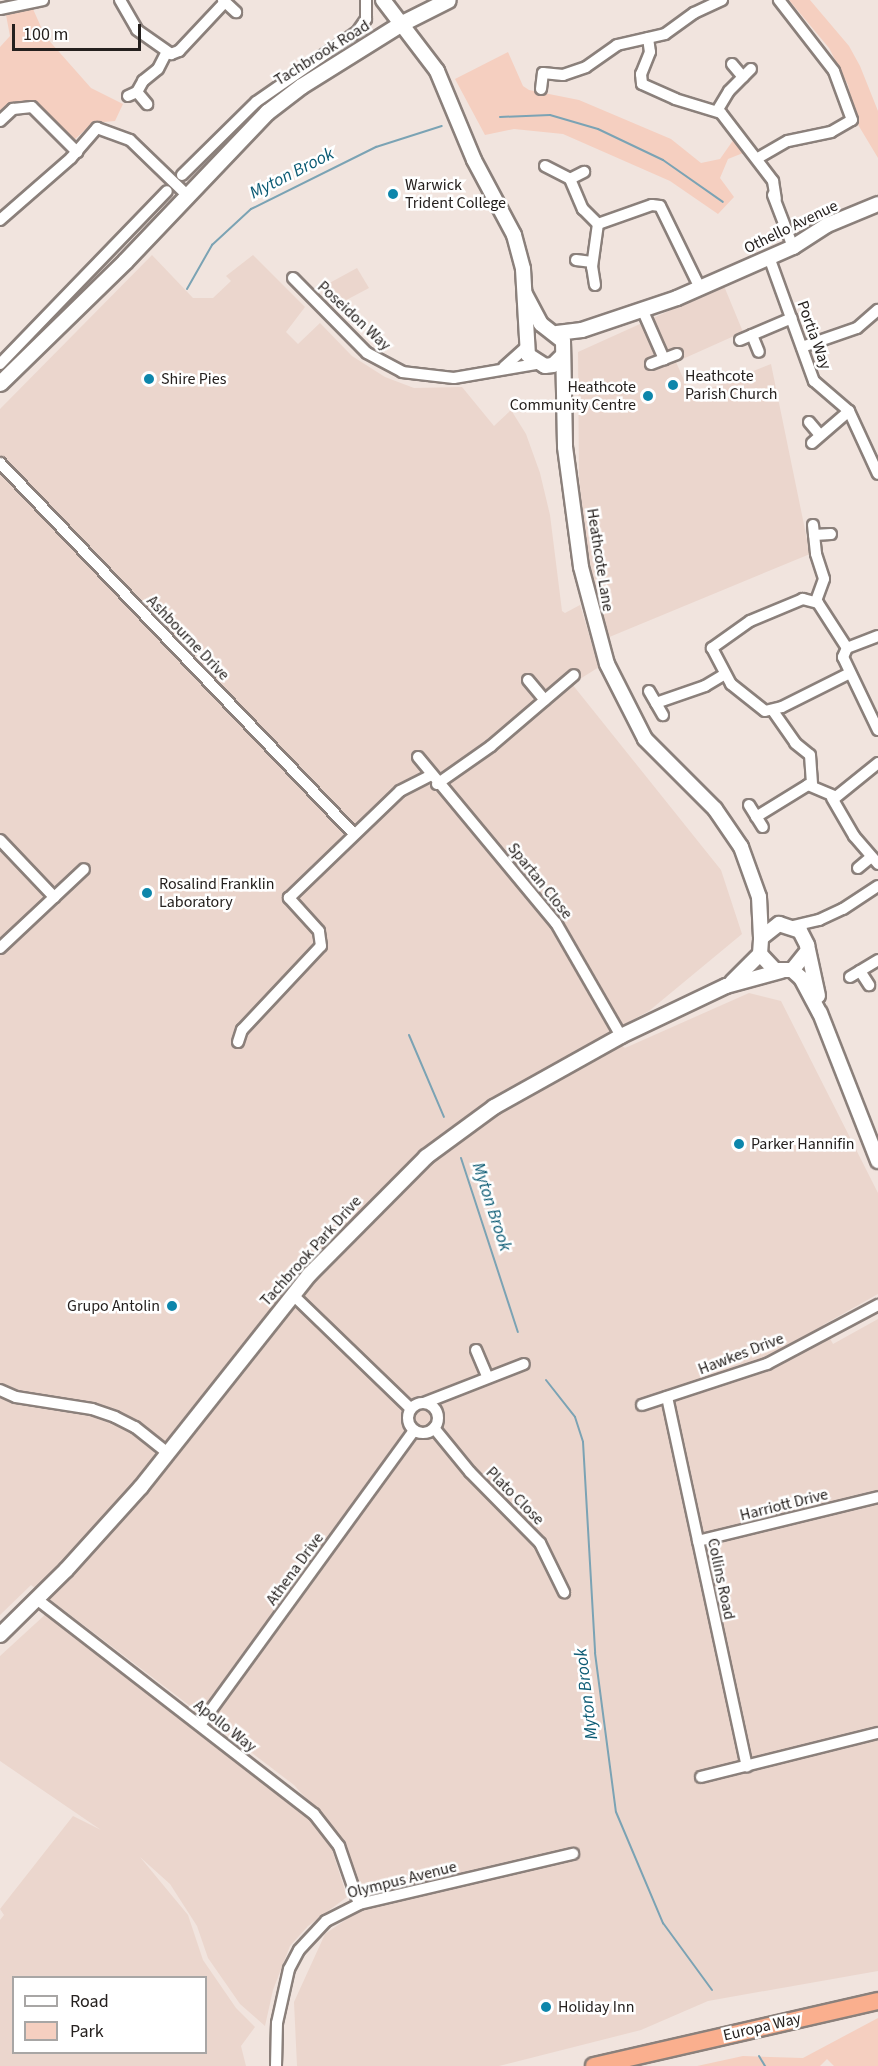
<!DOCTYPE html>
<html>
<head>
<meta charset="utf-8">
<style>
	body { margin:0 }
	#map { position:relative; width:878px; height:2066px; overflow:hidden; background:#f1e4de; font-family:"Source Sans 3",sans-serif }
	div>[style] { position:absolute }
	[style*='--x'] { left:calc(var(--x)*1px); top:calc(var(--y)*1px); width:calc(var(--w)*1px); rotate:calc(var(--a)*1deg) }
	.built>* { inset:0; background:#ebd6cd }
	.green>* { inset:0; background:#f5cfc0 }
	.stream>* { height:2px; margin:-1px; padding:0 1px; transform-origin:1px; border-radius:1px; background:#7ba3b4 }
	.roads { filter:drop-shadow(2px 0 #8b807b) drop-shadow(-2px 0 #8b807b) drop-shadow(0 2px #8b807b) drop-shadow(0 -2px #8b807b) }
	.minor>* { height:10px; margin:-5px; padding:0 5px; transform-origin:5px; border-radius:5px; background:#fff }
	.minor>.ring { margin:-5px; padding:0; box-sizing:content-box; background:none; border:10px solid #fff; border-radius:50% }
	.tertiary>* { height:14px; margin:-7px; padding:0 7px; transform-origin:7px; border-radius:7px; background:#fff }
	.secondary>* { height:15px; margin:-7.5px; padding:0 7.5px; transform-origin:7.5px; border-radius:7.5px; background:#fff }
	.trunk>* { height:16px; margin:-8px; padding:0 8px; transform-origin:8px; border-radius:8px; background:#faaf8e }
	.dots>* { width:16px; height:16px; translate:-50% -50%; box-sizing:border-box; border:3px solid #fff; border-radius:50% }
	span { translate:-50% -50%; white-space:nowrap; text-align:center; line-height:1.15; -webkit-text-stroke:5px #fff; paint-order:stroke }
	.street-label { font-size:16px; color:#25201e }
	.poi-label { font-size:16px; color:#25201e }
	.left { translate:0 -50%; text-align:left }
	.right { translate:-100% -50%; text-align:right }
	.water-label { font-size:18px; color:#0c5b74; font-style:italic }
	.legend { position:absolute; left:12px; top:1976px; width:195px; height:78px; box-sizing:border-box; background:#fff; border:2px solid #a8a6a5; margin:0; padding:8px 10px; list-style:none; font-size:18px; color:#25201e }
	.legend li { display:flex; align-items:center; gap:12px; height:30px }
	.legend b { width:30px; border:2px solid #a8a6a5 }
	.scale { position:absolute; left:12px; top:24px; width:129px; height:27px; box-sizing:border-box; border:3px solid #25201e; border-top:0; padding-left:8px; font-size:18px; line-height:21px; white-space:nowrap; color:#25201e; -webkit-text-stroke:4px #fff; paint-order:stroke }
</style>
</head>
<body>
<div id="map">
	<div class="built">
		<div style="clip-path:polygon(152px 255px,193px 298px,213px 298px,231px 281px,226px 276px,253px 255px,305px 307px,286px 332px,298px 344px,320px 323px,352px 356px,385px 377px,414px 388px,462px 387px,494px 426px,511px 410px,526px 434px,540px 473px,550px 515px,562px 611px,565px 613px,580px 605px,599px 667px,572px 684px,721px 870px,742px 934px,649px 1011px,606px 1034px,625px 1048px,749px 993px,781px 1001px,878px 1193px,878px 1294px,823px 1325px,833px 1344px,878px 1319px,878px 1971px,708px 2001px,641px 2030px,499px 2066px,297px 2066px,294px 2002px,325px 1934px,360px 1910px,334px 1830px,294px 1785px,31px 1585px,0 1615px,0 409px)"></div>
		<div style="clip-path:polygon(357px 268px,369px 288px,335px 306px,324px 286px)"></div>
		<div style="clip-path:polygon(724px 286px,743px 332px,676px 362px,691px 396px,771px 364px,810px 554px,607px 638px,584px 539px,579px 475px,578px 352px)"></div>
		<div style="clip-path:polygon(evenodd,48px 1612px,310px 1815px,330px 1843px,347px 1897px,308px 1926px,290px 1946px,273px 1990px,265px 2026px,240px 2004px,208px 1958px,197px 1926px,170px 1884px,140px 1857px,188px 1915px,203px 1960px,236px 2008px,255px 2027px,241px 2046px,246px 2066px,0 2066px,0 1920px,4px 1915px,0 1909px,73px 1816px,101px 1830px,0 1761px,0 1656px,48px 1612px,14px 1978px,206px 1978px,206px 2052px,14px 2052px,14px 1978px)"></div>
	</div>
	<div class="green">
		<div style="clip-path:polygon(789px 0,810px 0,849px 46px,860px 66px,878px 111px,878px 158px,857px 123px,848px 85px,829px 48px)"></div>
		<div style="clip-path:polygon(33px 9px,45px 36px,91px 88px,123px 104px,115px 121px,93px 123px,74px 140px,32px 101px,16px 101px,0 113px,0 47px,10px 36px,6px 15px)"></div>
		<div style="clip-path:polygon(508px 52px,523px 86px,529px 90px,579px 100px,671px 139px,701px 163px,720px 159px,734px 139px,743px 153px,728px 159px,720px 178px,734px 197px,718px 214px,670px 181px,563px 134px,514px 129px,485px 135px,455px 79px)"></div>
		<div style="clip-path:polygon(878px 2018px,878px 2066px,834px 2066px,827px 2059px,820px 2066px,697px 2066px,743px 2056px,803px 2058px)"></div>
	</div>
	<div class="stream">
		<div style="--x:500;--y:117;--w:50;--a:-2.3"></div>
		<div style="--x:550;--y:115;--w:50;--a:16.3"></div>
		<div style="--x:598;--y:129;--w:72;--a:25.5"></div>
		<div style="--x:663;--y:160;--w:73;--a:35"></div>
		<div style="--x:187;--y:289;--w:51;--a:-60.4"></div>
		<div style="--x:212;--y:245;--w:53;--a:-42.7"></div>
		<div style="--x:251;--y:209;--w:140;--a:-26.4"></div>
		<div style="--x:376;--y:147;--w:69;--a:-17.7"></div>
		<div style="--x:409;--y:1035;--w:89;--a:66.9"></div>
		<div style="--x:461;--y:1158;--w:183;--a:71.9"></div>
		<div style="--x:546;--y:1380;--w:47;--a:51.9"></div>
		<div style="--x:575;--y:1417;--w:26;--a:72"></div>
		<div style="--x:583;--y:1442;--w:211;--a:86.7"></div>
		<div style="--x:595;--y:1653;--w:160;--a:82.5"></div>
		<div style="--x:616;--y:1812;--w:121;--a:67.1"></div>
		<div style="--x:663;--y:1923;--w:83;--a:53.8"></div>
		<div style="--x:759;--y:2056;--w:12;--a:59"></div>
	</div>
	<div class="roads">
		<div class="minor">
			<div style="--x:120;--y:0;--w:34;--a:60"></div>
			<div style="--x:137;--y:30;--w:42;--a:35.2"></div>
			<div style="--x:171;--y:54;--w:9;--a:-21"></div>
			<div style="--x:179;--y:51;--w:67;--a:-46.8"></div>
			<div style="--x:223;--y:0;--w:18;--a:43"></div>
			<div style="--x:0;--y:9;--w:44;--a:-11.8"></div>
			<div style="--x:648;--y:38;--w:14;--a:82"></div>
			<div style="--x:650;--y:52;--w:24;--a:112"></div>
			<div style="--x:641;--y:74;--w:10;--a:84"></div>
			<div style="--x:642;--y:84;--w:36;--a:24"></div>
			<div style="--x:675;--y:99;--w:48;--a:16.9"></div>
			<div style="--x:721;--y:113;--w:86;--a:52.6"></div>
			<div style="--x:773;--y:181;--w:18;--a:81"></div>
			<div style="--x:732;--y:64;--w:17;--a:50"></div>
			<div style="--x:541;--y:89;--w:16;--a:-83"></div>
			<div style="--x:543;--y:73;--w:20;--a:6"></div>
			<div style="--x:563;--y:75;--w:24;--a:-19"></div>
			<div style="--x:586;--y:67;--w:38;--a:-35"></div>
			<div style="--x:617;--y:45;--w:49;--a:-12.9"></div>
			<div style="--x:665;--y:34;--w:36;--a:-36"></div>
			<div style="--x:694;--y:13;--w:31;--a:-25"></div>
			<div style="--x:137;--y:92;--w:13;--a:-61"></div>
			<div style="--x:143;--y:81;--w:19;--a:-39"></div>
			<div style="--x:158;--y:69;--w:18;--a:-63"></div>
			<div style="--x:128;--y:96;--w:10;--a:-24"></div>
			<div style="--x:137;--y:92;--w:16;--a:50"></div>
			<div style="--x:717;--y:111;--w:23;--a:-59"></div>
			<div style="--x:729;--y:91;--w:31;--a:-45"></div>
			<div style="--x:0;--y:121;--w:18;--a:-43"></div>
			<div style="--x:13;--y:109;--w:19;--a:-6"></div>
			<div style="--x:32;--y:107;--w:64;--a:45"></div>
			<div style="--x:758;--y:158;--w:34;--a:-30"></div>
			<div style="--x:788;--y:141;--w:44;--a:-11.8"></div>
			<div style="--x:831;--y:132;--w:24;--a:-30"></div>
			<div style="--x:852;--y:120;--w:52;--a:-110.2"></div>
			<div style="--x:834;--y:71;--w:90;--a:-127.8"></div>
			<div style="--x:545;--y:166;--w:28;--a:27"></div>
			<div style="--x:570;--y:179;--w:33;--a:67"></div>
			<div style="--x:583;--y:209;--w:21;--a:45"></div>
			<div style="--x:598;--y:224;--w:57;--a:-19.4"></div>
			<div style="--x:652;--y:205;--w:8;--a:7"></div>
			<div style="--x:660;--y:206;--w:89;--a:64"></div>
			<div style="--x:182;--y:175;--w:104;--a:-44.6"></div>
			<div style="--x:256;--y:102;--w:123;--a:-34.7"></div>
			<div style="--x:357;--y:32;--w:16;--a:-55"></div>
			<div style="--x:366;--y:19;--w:19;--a:-90"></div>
			<div style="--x:570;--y:179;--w:16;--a:-27"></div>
			<div style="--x:773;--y:195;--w:56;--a:69"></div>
			<div style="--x:0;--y:220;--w:94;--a:-41.1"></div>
			<div style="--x:71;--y:158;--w:40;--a:-49"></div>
			<div style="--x:97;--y:128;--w:35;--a:20"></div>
			<div style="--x:130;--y:140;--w:79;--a:44"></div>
			<div style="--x:769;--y:257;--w:132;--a:70.1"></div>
			<div style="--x:814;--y:381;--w:46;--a:40.6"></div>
			<div style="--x:849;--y:411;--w:69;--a:65.3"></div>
			<div style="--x:576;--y:260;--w:16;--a:7"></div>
			<div style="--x:293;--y:278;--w:105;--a:45.4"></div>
			<div style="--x:367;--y:353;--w:40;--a:28"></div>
			<div style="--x:402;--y:372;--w:52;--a:6.6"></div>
			<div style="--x:454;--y:378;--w:83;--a:-9.7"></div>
			<div style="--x:595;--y:285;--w:18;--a:-99"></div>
			<div style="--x:592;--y:267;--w:43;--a:-82.1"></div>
			<div style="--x:642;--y:309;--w:55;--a:66.3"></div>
			<div style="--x:664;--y:359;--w:14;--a:159"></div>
			<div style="--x:752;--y:335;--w:18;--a:68"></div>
			<div style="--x:740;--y:340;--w:56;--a:-22.9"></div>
			<div style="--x:802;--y:347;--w:58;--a:-19.1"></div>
			<div style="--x:857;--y:328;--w:28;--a:-41"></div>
			<div style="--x:664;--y:359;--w:14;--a:-21"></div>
			<div style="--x:0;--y:364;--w:240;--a:-46"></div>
			<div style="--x:504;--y:367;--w:30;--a:-42"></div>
			<div style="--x:809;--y:422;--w:17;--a:50"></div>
			<div style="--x:812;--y:443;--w:49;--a:-40.9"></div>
			<div style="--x:0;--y:463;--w:513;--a:46.34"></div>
			<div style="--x:813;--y:525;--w:29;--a:84"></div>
			<div style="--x:816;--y:554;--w:26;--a:72"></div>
			<div style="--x:824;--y:579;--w:23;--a:110"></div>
			<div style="--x:814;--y:535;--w:17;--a:-3"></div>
			<div style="--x:878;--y:636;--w:33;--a:159"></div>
			<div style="--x:847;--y:648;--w:10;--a:114"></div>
			<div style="--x:843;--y:657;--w:81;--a:64.4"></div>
			<div style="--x:847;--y:648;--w:54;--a:-122.8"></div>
			<div style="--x:818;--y:603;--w:16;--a:-165"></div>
			<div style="--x:803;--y:599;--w:57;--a:157.5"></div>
			<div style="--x:750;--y:621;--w:47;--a:144.6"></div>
			<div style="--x:712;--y:648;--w:41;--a:62.2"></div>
			<div style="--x:731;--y:684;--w:43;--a:38.5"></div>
			<div style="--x:765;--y:711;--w:17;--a:-13"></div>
			<div style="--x:782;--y:707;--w:76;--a:-26.6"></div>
			<div style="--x:528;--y:680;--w:26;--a:50"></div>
			<div style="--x:649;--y:691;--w:28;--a:60"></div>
			<div style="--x:656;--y:703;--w:52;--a:-19.1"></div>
			<div style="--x:705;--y:686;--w:21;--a:-31"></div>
			<div style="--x:773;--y:711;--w:39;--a:55"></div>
			<div style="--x:795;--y:743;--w:19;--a:39"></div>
			<div style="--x:810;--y:755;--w:30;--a:86"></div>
			<div style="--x:418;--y:757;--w:216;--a:50.3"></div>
			<div style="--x:556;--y:923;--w:130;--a:60.1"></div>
			<div style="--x:437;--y:784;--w:66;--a:-35.1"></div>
			<div style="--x:491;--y:746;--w:109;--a:-40.5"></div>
			<div style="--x:832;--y:798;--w:44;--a:59.9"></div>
			<div style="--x:854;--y:836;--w:37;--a:49"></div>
			<div style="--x:749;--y:805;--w:26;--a:58"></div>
			<div style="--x:756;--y:817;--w:61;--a:-31.6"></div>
			<div style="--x:808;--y:785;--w:30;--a:23"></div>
			<div style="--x:836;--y:797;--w:54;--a:-39"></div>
			<div style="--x:0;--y:840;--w:79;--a:46.5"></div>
			<div style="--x:858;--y:868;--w:17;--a:-40"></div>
			<div style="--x:793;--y:926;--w:27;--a:-13"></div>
			<div style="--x:819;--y:920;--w:26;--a:-25"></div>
			<div style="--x:843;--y:909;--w:42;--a:-33.3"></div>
			<div style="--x:0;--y:948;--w:115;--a:-43.2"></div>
			<div style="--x:860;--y:971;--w:17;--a:57"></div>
			<div style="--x:850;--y:977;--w:33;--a:-31"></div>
			<div style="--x:238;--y:1042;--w:13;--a:-72"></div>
			<div style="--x:242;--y:1030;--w:115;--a:-46.8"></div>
			<div style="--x:321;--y:946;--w:15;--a:-98"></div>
			<div style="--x:319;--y:931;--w:45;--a:-132.3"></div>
			<div style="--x:289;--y:898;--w:154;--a:-43.9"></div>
			<div style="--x:400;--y:791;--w:35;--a:-27"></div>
			<div style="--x:292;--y:1294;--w:165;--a:44"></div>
			<div style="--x:476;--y:1350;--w:28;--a:67"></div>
			<div style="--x:0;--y:1390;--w:17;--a:24"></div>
			<div style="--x:16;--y:1397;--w:77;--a:9"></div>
			<div style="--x:92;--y:1409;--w:24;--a:19"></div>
			<div style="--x:115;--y:1417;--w:22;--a:27"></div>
			<div style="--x:135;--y:1427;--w:43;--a:38.5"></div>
			<div style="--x:667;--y:1397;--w:378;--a:77.8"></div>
			<div style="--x:424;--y:1403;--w:107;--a:-21.3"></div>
			<div class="ring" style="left:408px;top:1403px;width:20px;height:20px"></div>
			<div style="--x:642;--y:1405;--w:132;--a:-18.2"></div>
			<div style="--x:767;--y:1364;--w:126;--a:-28"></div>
			<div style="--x:434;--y:1428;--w:57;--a:50.7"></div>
			<div style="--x:470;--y:1472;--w:100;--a:45.4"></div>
			<div style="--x:540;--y:1543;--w:55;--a:63.9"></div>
			<div style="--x:698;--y:1541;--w:185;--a:-13.7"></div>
			<div style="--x:38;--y:1600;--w:349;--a:37.8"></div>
			<div style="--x:314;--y:1814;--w:41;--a:52"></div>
			<div style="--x:339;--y:1846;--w:61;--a:71"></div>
			<div style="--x:200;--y:1725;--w:364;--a:-54"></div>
			<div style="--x:701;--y:1777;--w:182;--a:-14"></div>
			<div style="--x:276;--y:2066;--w:43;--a:-88.7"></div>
			<div style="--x:277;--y:2023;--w:55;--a:-77.5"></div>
			<div style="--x:289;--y:1969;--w:21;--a:-62"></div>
			<div style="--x:299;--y:1950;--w:40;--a:-47"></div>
			<div style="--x:326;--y:1921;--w:37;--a:-27"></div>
			<div style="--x:359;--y:1904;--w:220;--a:-13.2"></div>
		</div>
		<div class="tertiary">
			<div style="--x:383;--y:0;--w:89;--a:52.7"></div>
			<div style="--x:437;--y:71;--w:96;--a:67.4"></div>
			<div style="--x:474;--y:160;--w:85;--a:61.9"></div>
			<div style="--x:514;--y:235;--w:35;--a:75"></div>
			<div style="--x:523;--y:269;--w:86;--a:86.7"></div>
			<div style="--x:528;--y:355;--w:20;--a:33"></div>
			<div style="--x:545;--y:366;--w:8;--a:-7"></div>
			<div style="--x:553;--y:365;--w:14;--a:-45"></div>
			<div style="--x:525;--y:294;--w:34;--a:62"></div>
			<div style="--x:541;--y:324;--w:28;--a:38"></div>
			<div style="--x:563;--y:341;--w:106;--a:88.9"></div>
			<div style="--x:565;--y:447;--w:121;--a:82.4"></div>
			<div style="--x:581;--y:567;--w:100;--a:75"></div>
			<div style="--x:607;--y:664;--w:84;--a:63.1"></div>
			<div style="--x:645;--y:739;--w:99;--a:45"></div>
			<div style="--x:715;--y:809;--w:46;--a:55.6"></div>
			<div style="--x:741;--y:847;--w:53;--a:70.2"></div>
			<div style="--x:759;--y:897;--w:41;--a:87.2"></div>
			<div style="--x:557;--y:333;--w:25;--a:-7"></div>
			<div style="--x:582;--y:330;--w:100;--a:-18.6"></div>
			<div style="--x:677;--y:298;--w:127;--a:-23.7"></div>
			<div style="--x:793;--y:247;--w:40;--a:-32.9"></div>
			<div style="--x:827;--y:225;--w:55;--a:-22.4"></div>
			<div style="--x:806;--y:953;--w:22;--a:129"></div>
			<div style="--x:792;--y:970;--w:17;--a:180"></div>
			<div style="--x:775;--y:970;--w:22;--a:-133"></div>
			<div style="--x:760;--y:954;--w:16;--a:-86"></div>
			<div style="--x:761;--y:938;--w:23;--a:-38"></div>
			<div style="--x:779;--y:924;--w:22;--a:18"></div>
			<div style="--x:800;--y:931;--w:16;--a:63"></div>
			<div style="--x:807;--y:945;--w:52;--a:77.8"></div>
			<div style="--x:792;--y:970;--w:12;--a:42"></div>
			<div style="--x:801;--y:978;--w:40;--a:62"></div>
			<div style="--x:820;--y:1013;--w:159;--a:68.6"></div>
			<div style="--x:732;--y:982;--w:40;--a:-45"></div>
			<div style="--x:0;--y:1635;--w:93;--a:-44.6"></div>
			<div style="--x:66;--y:1570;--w:112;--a:-47.9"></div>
			<div style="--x:141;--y:1487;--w:272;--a:-51.6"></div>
			<div style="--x:310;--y:1274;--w:165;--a:-45.2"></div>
			<div style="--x:426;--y:1157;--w:84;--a:-36.3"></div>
			<div style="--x:494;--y:1107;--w:145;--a:-29.2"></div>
			<div style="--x:621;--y:1036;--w:116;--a:-25.5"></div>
			<div style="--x:726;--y:986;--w:57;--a:-15.3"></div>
		</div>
		<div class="secondary">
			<div style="--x:0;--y:383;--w:175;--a:-44.3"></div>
			<div style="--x:125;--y:261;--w:206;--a:-46.4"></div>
			<div style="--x:267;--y:112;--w:43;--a:-37.4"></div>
			<div style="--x:301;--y:86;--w:119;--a:-32"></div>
			<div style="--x:402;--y:23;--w:51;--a:-26.6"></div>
		</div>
		<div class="trunk">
			<div style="--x:594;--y:2066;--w:291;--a:-12.9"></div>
		</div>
	</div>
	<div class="dots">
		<div style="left:393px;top:194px;background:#0d86ab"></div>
		<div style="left:149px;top:379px;background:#0d86ab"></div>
		<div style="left:673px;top:385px;background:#0d86ab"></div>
		<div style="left:648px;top:396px;background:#0d86ab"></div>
		<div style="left:147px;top:893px;background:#0d86ab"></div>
		<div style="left:739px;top:1144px;background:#0d86ab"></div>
		<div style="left:172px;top:1306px;background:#0d86ab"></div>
		<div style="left:546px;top:2007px;background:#0d86ab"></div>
	</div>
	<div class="street-label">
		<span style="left:322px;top:53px;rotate:-32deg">Tachbrook Road</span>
		<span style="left:791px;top:227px;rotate:-26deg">Othello Avenue</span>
		<span style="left:354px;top:316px;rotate:43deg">Poseidon Way</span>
		<span style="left:814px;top:335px;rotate:70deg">Portia Way</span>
		<span style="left:600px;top:560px;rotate:81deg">Heathcote Lane</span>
		<span style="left:188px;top:638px;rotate:46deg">Ashbourne Drive</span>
		<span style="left:540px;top:881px;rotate:51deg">Spartan Close</span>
		<span style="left:311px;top:1251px;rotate:-48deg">Tachbrook Park Drive</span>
		<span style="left:741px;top:1354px;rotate:-21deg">Hawkes Drive</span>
		<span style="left:515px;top:1496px;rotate:45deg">Plato Close</span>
		<span style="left:784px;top:1505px;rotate:-14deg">Harriott Drive</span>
		<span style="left:295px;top:1569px;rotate:-54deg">Athena Drive</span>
		<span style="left:721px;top:1579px;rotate:78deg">Collins Road</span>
		<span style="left:225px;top:1726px;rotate:38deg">Apollo Way</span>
		<span style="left:402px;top:1880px;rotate:-14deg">Olympus Avenue</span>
		<span style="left:762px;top:2027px;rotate:-13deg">Europa Way</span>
	</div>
	<div class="poi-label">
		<span class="left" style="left:405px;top:194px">Warwick<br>Trident College</span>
		<span class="left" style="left:685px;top:385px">Heathcote<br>Parish Church</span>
		<span class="left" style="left:161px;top:379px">Shire Pies</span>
		<span class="right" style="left:636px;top:396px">Heathcote<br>Community Centre</span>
		<span class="left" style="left:159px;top:893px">Rosalind Franklin<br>Laboratory</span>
		<span class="left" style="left:751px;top:1144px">Parker Hannifin</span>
		<span class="right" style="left:160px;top:1306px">Grupo Antolin</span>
		<span class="left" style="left:558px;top:2007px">Holiday Inn</span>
	</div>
	<div class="water-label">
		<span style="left:292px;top:174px;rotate:-27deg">Myton Brook</span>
		<span style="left:491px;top:1207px;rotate:72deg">Myton Brook</span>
		<span style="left:587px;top:1694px;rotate:-97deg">Myton Brook</span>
	</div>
	<ul class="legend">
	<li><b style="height:8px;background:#fff"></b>Road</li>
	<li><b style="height:16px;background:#f5cfc0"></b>Park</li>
	</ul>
	<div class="scale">100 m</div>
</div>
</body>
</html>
